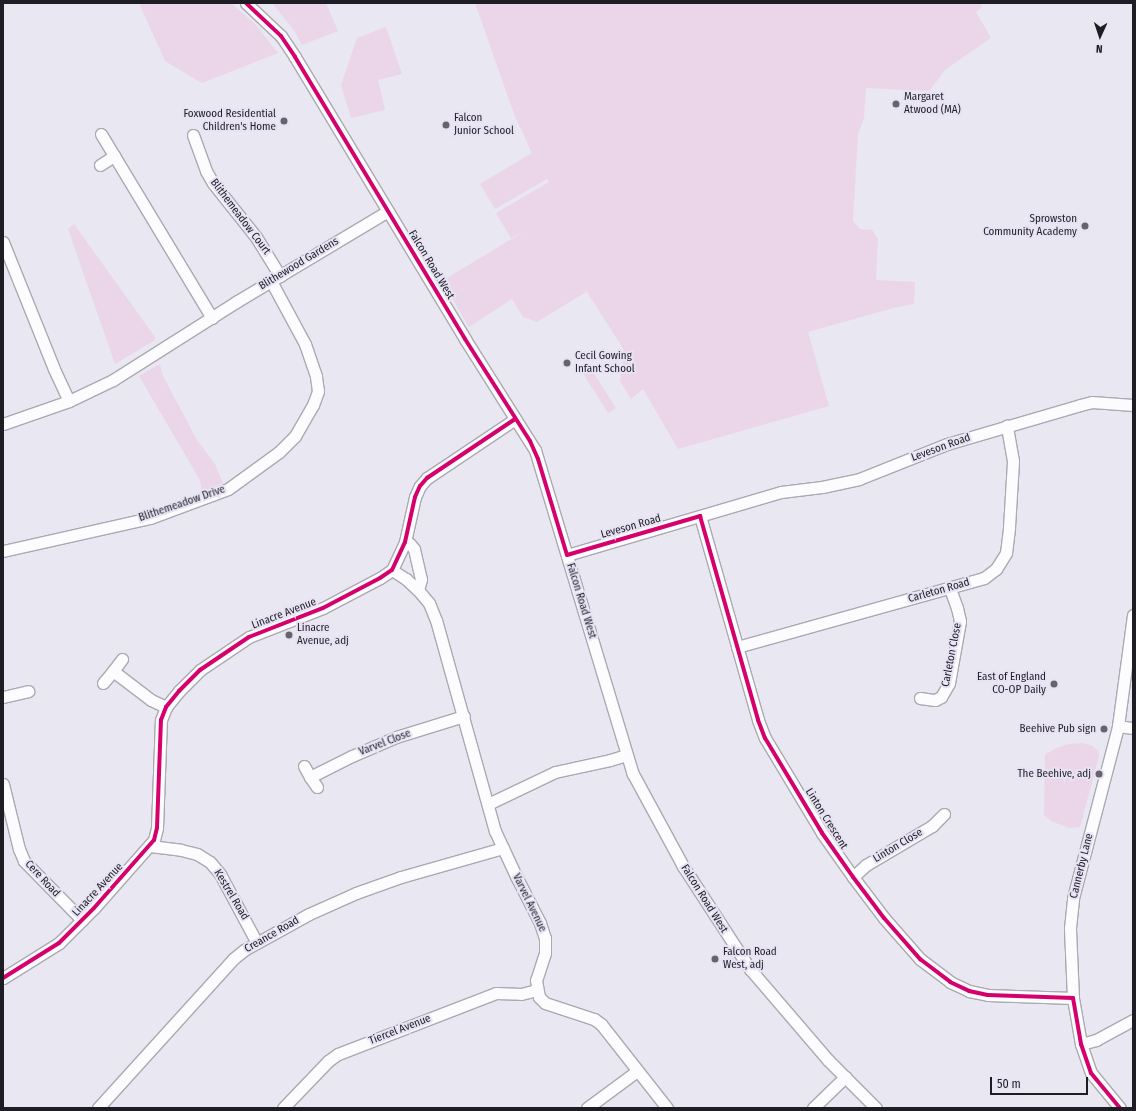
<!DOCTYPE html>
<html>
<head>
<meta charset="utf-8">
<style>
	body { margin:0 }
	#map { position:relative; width:1136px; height:1111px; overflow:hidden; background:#e9e7f1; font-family:"Fira Sans Condensed",sans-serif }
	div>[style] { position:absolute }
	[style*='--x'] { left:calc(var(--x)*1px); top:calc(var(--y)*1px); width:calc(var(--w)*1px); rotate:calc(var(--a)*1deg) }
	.green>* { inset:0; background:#ead6e8 }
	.roads { filter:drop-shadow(1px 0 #aba9b1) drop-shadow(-1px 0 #aba9b1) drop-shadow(0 1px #aba9b1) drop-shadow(0 -1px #aba9b1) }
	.minor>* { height:11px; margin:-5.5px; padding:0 5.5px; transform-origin:5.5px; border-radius:5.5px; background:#fcfbfd }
	.cycleway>* { height:4px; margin:-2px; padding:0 2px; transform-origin:2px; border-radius:2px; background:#d6006c }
	.dots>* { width:11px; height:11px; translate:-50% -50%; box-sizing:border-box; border:2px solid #e7e3f5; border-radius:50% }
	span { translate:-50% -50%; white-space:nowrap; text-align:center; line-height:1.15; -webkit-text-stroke:4px #e7e3f5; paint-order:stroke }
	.poi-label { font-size:11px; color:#1e1d23 }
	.left { translate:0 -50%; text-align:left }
	.right { translate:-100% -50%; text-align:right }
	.street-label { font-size:11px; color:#1e1d23 }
	.frame { position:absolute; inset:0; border:4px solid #1e1d23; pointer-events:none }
	.north { position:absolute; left:1080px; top:16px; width:40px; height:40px; -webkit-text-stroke:3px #e7e3f5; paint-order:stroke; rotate:183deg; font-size:11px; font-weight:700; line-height:16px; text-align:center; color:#1e1d23 }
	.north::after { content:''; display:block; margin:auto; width:14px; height:18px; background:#1e1d23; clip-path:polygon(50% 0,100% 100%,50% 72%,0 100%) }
	.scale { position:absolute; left:990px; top:1077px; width:98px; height:18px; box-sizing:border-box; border:2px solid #1e1d23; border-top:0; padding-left:5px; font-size:12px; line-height:14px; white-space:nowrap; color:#1e1d23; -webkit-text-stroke:3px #e7e3f5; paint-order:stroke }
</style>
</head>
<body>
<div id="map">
	<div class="green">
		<div style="clip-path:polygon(139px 3px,231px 3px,255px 24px,278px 53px,202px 83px,165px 61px)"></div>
		<div style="clip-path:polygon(272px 3px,326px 3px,338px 31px,302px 45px,294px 30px)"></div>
		<div style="clip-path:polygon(475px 3px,980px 3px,982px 7px,976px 12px,991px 38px,946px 69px,929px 91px,866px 88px,864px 118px,858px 134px,853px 221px,860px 229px,872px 230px,878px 239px,876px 280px,915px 282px,914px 304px,897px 307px,808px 332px,829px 406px,678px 449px,643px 389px,631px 399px,620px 381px,624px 350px,585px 289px,586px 292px,537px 322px,523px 317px,512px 299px,469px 327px,442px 281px,523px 232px,511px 238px,496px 213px,549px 182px,547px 179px,495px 209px,480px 184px,532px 153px,514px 114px)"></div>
		<div style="clip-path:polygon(386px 27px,402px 74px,378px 80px,385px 110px,351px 118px,341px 85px,357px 38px)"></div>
		<div style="clip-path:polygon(74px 224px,155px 337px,155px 340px,115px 364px,68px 229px)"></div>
		<div style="clip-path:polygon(160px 364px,163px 376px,197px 440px,215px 464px,223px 483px,202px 492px,200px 480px,139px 376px)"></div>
		<div style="clip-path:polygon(590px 367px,616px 408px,608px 413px,582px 372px)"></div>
		<div style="clip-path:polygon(1083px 743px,1093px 746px,1098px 751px,1099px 756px,1080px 827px,1069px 828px,1051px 821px,1044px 815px,1045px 755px,1056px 748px,1069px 744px)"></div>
	</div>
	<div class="roads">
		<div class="minor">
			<div style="--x:246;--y:3;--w:48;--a:43.3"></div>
			<div style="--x:281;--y:36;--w:25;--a:56"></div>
			<div style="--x:295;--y:57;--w:329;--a:58.9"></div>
			<div style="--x:465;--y:339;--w:131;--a:57.8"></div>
			<div style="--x:535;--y:450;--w:338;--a:73.2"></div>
			<div style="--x:633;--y:774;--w:105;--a:61.5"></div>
			<div style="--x:683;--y:866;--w:123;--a:57"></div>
			<div style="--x:750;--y:969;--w:120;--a:49.4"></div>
			<div style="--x:828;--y:1060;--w:68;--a:45"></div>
			<div style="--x:101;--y:134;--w:215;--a:58.9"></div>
			<div style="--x:193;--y:135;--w:38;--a:70"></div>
			<div style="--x:206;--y:171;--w:14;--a:60"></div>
			<div style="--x:213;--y:183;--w:69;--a:51.5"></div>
			<div style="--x:256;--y:237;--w:46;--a:58.4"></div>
			<div style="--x:100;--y:165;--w:17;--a:-33"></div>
			<div style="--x:3;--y:242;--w:137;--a:68.1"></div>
			<div style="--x:54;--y:369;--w:35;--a:65"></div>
			<div style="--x:3;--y:424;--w:70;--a:-19.2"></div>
			<div style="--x:69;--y:401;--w:49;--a:-25.5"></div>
			<div style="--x:113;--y:380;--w:146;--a:-32.4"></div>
			<div style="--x:236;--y:302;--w:177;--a:-30.9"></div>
			<div style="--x:700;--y:516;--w:212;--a:74.1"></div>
			<div style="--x:758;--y:720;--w:19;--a:69"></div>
			<div style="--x:765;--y:738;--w:111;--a:59"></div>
			<div style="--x:822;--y:833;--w:54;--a:54.8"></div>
			<div style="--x:853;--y:877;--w:51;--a:52.9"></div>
			<div style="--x:884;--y:918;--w:55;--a:48.7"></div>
			<div style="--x:920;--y:959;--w:38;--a:37"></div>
			<div style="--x:950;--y:982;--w:21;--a:25"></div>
			<div style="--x:969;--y:991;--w:19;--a:12"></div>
			<div style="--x:988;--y:995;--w:85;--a:2"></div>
			<div style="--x:405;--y:542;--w:5;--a:22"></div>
			<div style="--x:410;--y:544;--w:6;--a:51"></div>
			<div style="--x:414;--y:549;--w:31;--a:77"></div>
			<div style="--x:421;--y:579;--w:11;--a:105"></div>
			<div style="--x:3;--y:551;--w:151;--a:-12.7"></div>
			<div style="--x:150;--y:518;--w:83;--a:-20.4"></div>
			<div style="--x:228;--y:489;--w:63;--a:-36"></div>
			<div style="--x:279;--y:452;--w:23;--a:-45"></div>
			<div style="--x:295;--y:436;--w:36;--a:-60"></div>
			<div style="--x:313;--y:405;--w:15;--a:-70"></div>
			<div style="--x:318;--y:391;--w:15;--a:-98"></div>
			<div style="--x:316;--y:376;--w:34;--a:-109"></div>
			<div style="--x:305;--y:344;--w:72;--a:-118.4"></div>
			<div style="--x:567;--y:555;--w:223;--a:-16.4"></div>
			<div style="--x:781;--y:492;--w:41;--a:-7"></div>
			<div style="--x:822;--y:487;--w:38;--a:-12"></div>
			<div style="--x:859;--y:479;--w:95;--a:-21.7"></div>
			<div style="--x:947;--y:444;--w:139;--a:-16.3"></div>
			<div style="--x:1080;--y:405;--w:12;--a:-14"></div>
			<div style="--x:1092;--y:402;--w:41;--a:4.2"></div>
			<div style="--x:392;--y:570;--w:17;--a:33"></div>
			<div style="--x:406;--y:579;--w:16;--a:43"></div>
			<div style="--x:418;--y:590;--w:17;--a:50"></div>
			<div style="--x:429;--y:603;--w:18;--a:68"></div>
			<div style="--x:436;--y:620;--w:219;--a:74.4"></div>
			<div style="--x:495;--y:831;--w:50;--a:65"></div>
			<div style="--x:516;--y:876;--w:53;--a:62.9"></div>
			<div style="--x:540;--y:923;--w:16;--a:72"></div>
			<div style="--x:545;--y:938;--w:15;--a:90"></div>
			<div style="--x:545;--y:953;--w:28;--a:108"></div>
			<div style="--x:536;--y:980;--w:17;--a:80"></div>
			<div style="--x:539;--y:997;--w:8;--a:45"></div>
			<div style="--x:545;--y:1003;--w:52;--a:18.1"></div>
			<div style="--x:594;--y:1019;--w:9;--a:36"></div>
			<div style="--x:601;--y:1024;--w:107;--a:51.8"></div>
			<div style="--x:737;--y:647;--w:256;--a:-15.6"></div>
			<div style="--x:984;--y:578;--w:15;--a:-37"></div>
			<div style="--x:996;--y:569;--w:19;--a:-58"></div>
			<div style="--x:1006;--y:553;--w:26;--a:-83"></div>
			<div style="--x:1009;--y:527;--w:66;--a:-86.5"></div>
			<div style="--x:1013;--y:461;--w:36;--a:-100"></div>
			<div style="--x:113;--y:671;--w:15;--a:-53"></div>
			<div style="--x:103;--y:683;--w:16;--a:-50"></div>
			<div style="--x:113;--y:671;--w:48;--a:37.3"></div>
			<div style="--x:151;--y:700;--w:17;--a:25"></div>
			<div style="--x:3;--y:697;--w:26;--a:-13"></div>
			<div style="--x:920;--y:698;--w:15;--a:8"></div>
			<div style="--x:935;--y:700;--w:7;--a:-27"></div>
			<div style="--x:941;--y:697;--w:16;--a:-60"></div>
			<div style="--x:949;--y:683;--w:63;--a:-79.9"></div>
			<div style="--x:960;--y:621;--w:13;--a:-103"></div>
			<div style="--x:957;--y:608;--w:20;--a:-110"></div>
			<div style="--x:1118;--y:726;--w:15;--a:8"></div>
			<div style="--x:304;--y:766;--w:13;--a:61"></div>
			<div style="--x:3;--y:784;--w:67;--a:76.2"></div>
			<div style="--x:19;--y:849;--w:13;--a:67"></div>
			<div style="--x:24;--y:861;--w:83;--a:45.5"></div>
			<div style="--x:317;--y:787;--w:12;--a:-125"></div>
			<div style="--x:310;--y:777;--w:47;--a:-26.6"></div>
			<div style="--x:352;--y:756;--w:48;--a:-23.4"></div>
			<div style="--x:396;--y:737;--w:71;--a:-17.2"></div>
			<div style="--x:488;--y:804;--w:74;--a:-25.5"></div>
			<div style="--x:555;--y:772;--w:56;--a:-12.3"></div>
			<div style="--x:610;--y:760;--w:17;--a:-17"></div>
			<div style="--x:150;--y:846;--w:31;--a:7"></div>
			<div style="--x:181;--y:850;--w:16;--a:14"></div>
			<div style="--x:197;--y:854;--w:15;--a:32"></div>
			<div style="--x:210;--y:862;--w:16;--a:50"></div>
			<div style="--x:220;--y:874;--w:78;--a:61.8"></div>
			<div style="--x:853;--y:877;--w:18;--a:-43"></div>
			<div style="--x:866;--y:865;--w:77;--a:-30.6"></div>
			<div style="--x:932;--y:826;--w:17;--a:-45"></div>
			<div style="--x:3;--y:978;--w:66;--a:-32"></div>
			<div style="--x:59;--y:943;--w:49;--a:-45"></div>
			<div style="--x:94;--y:908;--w:91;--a:-48.6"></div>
			<div style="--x:154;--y:840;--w:12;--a:-76"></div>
			<div style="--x:157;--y:828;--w:108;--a:-87.9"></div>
			<div style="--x:161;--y:720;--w:14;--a:-69"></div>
			<div style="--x:166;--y:707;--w:21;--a:-51"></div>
			<div style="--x:179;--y:691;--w:30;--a:-45"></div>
			<div style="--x:200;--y:670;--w:59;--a:-34"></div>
			<div style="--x:249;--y:637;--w:79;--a:-21.4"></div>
			<div style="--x:323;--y:608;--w:64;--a:-27.8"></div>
			<div style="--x:380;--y:578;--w:14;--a:-34"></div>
			<div style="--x:392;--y:570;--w:31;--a:-65"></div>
			<div style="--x:405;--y:542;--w:46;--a:-77.5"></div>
			<div style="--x:415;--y:497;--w:12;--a:-66"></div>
			<div style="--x:420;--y:486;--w:11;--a:-49"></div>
			<div style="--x:427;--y:478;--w:106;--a:-33.8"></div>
			<div style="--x:1081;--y:1044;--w:16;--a:-15"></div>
			<div style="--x:1096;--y:1040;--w:42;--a:-28.4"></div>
			<div style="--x:98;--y:1108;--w:201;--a:-47.8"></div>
			<div style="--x:233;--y:959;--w:14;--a:-39"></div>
			<div style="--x:244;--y:950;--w:74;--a:-29"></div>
			<div style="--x:309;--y:914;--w:51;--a:-24.1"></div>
			<div style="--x:356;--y:893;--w:48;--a:-19.6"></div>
			<div style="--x:401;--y:877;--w:106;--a:-15.9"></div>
			<div style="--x:283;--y:1108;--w:65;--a:-46.2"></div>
			<div style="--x:328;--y:1061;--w:12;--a:-35"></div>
			<div style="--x:338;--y:1054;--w:169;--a:-21.1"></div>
			<div style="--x:496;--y:993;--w:25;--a:2"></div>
			<div style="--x:521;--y:994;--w:16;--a:-14"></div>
			<div style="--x:587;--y:1108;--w:62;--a:-36.5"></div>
			<div style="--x:813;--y:1108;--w:45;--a:-44.1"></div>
			<div style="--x:1120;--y:1108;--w:45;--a:-129.6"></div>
			<div style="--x:1091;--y:1073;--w:31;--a:-109"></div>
			<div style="--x:1081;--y:1044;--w:47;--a:-99.9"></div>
			<div style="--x:1073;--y:998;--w:70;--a:-92.5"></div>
			<div style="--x:1070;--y:928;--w:30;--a:-84"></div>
			<div style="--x:1073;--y:898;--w:178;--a:-75.3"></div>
			<div style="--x:1118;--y:726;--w:112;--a:-82.3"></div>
		</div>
	</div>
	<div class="cycleway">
		<div style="--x:246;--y:3;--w:48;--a:43.3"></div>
		<div style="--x:281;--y:36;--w:25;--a:56"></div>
		<div style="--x:295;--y:57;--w:329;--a:58.9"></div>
		<div style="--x:465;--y:339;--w:121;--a:57.5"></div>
		<div style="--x:530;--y:441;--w:20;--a:66"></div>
		<div style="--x:538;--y:459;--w:100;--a:73.2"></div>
		<div style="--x:567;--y:555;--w:139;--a:-16.3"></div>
		<div style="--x:700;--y:516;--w:212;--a:74.1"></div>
		<div style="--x:758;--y:720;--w:19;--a:69"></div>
		<div style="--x:765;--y:738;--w:111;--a:59"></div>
		<div style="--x:822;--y:833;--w:54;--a:54.8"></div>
		<div style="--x:853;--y:877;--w:51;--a:52.9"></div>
		<div style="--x:884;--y:918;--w:55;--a:48.7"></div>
		<div style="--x:920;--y:959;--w:38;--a:37"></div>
		<div style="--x:950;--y:982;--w:21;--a:25"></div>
		<div style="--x:969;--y:991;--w:19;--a:12"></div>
		<div style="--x:988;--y:995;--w:85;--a:2"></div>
		<div style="--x:1073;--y:998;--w:47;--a:80.1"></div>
		<div style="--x:1081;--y:1044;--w:31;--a:71"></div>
		<div style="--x:1091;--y:1073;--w:45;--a:50.4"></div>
		<div style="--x:3;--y:978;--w:66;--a:-32"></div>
		<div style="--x:59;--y:943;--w:49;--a:-45"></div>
		<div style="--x:94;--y:908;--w:91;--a:-48.6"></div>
		<div style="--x:154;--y:840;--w:12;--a:-76"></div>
		<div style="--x:157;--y:828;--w:108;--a:-87.9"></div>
		<div style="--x:161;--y:720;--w:14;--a:-69"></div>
		<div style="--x:166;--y:707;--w:21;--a:-51"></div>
		<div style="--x:179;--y:691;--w:30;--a:-45"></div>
		<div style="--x:200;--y:670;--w:59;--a:-34"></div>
		<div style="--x:249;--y:637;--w:79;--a:-21.4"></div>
		<div style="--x:323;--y:608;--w:64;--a:-27.8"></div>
		<div style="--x:380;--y:578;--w:14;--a:-34"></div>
		<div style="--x:392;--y:570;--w:31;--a:-65"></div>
		<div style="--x:405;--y:542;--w:46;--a:-77.5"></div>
		<div style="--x:415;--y:497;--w:12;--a:-66"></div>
		<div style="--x:420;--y:486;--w:11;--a:-49"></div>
		<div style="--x:427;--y:478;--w:106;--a:-33.8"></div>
	</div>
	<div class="dots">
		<div style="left:896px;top:104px;background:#65646b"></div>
		<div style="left:284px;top:121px;background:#65646b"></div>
		<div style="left:446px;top:125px;background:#65646b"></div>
		<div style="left:1085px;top:226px;background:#65646b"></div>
		<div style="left:567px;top:363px;background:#65646b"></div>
		<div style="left:289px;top:635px;background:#65646b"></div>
		<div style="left:1054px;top:684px;background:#65646b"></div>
		<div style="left:1104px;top:729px;background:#65646b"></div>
		<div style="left:1099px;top:774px;background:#65646b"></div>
		<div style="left:715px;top:959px;background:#65646b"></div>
	</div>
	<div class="poi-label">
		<span class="left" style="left:904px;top:104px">Margaret<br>Atwood (MA)</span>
		<span class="right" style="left:276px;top:121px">Foxwood Residential<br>Children's Home</span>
		<span class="left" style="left:454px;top:125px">Falcon<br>Junior School</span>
		<span class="right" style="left:1077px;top:226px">Sprowston<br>Community Academy</span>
		<span class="left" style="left:575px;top:363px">Cecil Gowing<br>Infant School</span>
		<span class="left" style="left:297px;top:635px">Linacre<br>Avenue, adj</span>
		<span class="right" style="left:1046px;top:684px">East of England<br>CO-OP Daily</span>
		<span class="right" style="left:1096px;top:729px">Beehive Pub sign</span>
		<span class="right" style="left:1091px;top:774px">The Beehive, adj</span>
		<span class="left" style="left:723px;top:959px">Falcon Road<br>West, adj</span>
	</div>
	<div class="street-label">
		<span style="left:240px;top:217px;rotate:53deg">Blithemeadow Court</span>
		<span style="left:299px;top:264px;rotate:-31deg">Blithewood Gardens</span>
		<span style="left:431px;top:265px;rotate:59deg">Falcon Road West</span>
		<span style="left:941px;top:448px;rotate:-20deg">Leveson Road</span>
		<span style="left:182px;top:504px;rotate:-19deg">Blithemeadow Drive</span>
		<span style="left:631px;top:527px;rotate:-16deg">Leveson Road</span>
		<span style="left:939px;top:591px;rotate:-16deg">Carleton Road</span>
		<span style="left:581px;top:601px;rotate:73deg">Falcon Road West</span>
		<span style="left:284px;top:614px;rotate:-21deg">Linacre Avenue</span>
		<span style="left:952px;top:655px;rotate:-79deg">Carleton Close</span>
		<span style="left:385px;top:743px;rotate:-21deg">Varvel Close</span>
		<span style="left:826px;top:819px;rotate:58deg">Linton Crescent</span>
		<span style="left:898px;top:846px;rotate:-31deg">Linton Close</span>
		<span style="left:1082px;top:866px;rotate:-76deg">Cannerby Lane</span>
		<span style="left:42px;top:879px;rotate:47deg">Cere Road</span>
		<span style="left:98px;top:890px;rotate:-47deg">Linacre Avenue</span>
		<span style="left:231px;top:895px;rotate:59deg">Kestrel Road</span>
		<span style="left:704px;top:899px;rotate:58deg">Falcon Road West</span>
		<span style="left:529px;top:903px;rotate:64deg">Varvel Avenue</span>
		<span style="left:272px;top:935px;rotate:-30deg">Creance Road</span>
		<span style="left:400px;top:1030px;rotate:-21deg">Tiercel Avenue</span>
	</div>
	<div class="frame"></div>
	<div class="north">N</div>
	<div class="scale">50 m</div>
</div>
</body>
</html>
